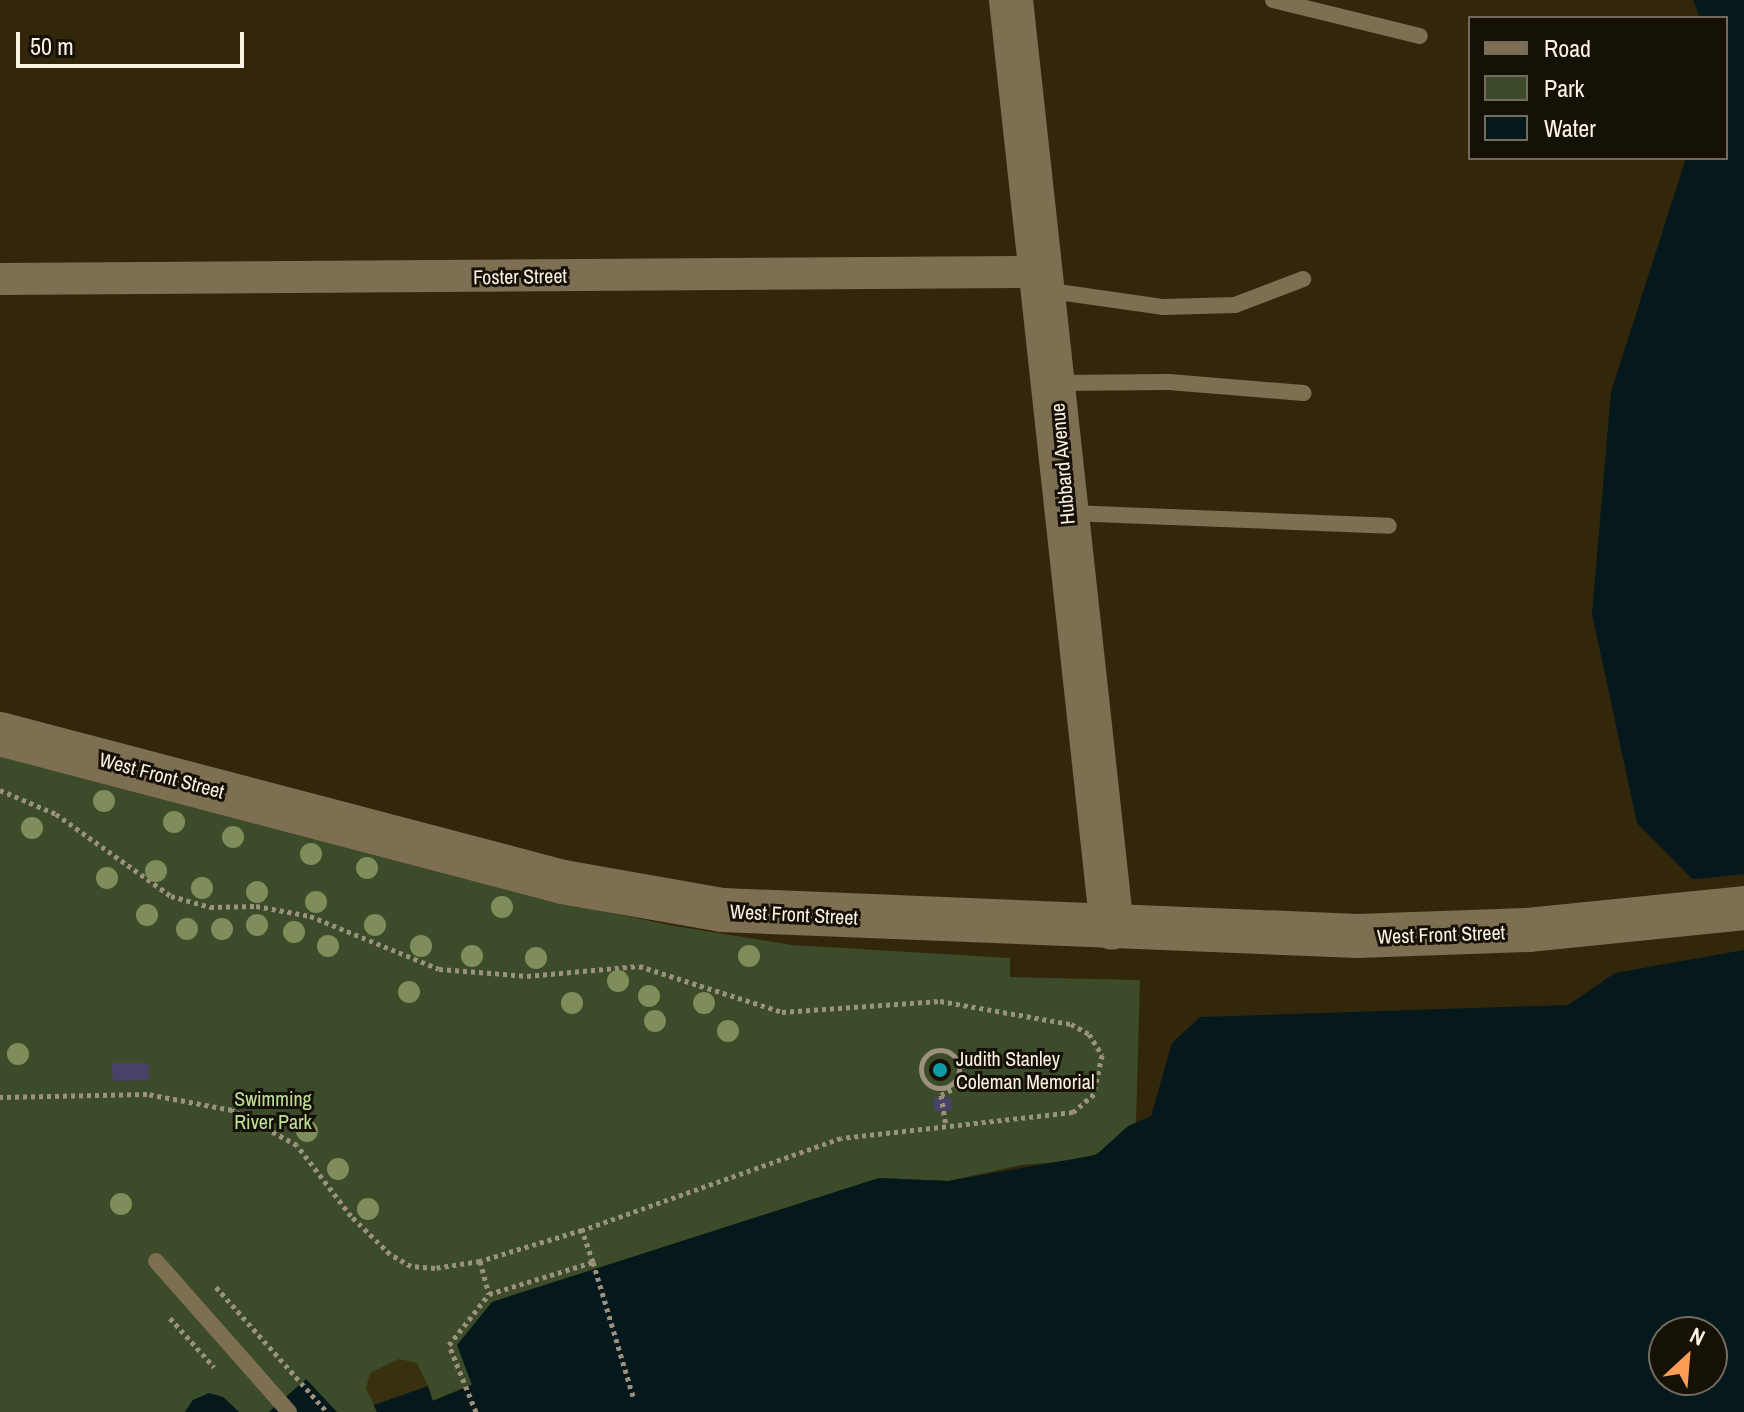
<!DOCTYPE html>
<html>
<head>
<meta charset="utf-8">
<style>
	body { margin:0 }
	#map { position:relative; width:1744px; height:1412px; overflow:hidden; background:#33270b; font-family:"Archivo Narrow",sans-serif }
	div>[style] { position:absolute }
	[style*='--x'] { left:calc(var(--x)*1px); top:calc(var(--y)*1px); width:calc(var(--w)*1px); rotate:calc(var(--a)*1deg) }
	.green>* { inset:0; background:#3c4c2a }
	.sand>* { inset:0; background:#38300f }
	.water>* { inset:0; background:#05181c }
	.pier>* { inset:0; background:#33270b }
	.building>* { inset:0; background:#484169 }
	.path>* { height:5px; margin-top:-2.5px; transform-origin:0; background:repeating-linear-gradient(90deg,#9b917c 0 4px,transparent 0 8px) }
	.path>.ring { margin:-2.5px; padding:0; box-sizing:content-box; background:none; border:5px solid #9b917c; border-radius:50% }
	.lane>* { height:16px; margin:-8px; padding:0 8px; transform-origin:8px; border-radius:8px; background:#7e6f52 }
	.street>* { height:32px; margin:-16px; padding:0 16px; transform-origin:16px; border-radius:16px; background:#7e6f52 }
	.secondary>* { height:44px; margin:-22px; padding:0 22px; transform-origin:22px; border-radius:22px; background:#7e6f52 }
	.trees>* { width:22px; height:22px; margin:-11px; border-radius:50%; background:#7f8d5a }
	.dots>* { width:22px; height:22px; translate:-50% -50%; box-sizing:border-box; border:4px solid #161106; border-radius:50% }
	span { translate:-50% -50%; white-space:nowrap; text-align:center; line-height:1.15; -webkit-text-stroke:6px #161106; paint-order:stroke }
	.street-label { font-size:20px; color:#fbf3e3 }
	.poi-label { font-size:20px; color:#fbf3e3 }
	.left { translate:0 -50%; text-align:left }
	.park-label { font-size:20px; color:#bee09b }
	.legend { position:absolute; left:1468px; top:16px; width:260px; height:144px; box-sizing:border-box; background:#161106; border:2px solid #726b5e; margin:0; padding:10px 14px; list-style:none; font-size:24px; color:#fbf3e3 }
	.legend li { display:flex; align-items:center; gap:16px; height:40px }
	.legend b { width:40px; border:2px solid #726b5e }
	.north { position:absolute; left:1648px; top:1316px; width:80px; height:80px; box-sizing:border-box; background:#161106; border:2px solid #726b5e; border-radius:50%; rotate:26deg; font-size:22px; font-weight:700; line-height:32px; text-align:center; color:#fbf3e3 }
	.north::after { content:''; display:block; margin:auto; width:28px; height:36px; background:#fd9c56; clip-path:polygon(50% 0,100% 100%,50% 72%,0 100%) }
	.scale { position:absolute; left:16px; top:32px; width:228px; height:36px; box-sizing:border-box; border:4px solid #fbf3e3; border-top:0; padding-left:10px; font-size:24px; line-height:28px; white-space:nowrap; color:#fbf3e3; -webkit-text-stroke:6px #161106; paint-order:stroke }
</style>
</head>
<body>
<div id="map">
	<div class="green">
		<div style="clip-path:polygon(0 756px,560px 902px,669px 925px,792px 945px,1010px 958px,1010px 977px,1140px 980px,1136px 1122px,1106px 1149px,1083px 1160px,1022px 1165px,948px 1181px,879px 1178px,492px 1302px,473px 1384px,432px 1401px,427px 1386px,374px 1406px,377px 1412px,337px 1412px,306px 1380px,269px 1412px,239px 1412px,223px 1397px,193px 1400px,185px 1412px,0 1412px)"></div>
	</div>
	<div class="sand">
		<div style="clip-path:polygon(399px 1359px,417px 1363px,428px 1386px,374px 1405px,366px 1388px,370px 1373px)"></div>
	</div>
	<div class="water">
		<div style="clip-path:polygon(1693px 0,1744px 0,1744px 931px,1637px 823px,1592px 614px,1611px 392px,1686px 158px,1726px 158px,1726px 18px,1700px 18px)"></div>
		<div style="clip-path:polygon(evenodd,1744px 950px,1744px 1412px,377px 1412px,374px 1405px,428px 1386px,433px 1401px,472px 1385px,457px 1345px,492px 1302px,879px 1178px,948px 1181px,1096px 1155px,1128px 1126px,1151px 1116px,1172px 1043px,1200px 1017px,1568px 1005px,1615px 973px,1744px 950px,1712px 1332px,1712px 1380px,1664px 1380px,1664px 1332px,1712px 1332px)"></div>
		<div style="clip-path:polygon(306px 1379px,337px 1412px,269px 1412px)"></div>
		<div style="clip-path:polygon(209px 1393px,223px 1397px,239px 1412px,185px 1412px,193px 1400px)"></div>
	</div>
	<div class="pier">
		<div style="clip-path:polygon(1744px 874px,1744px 935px,1686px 880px)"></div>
	</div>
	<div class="building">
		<div style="clip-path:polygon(112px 1063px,148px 1063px,149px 1080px,113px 1081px)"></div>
		<div style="clip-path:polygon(951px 1097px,952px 1110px,934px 1111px,933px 1098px)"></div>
	</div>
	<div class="path">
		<div style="--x:0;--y:790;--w:61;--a:23.2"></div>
		<div style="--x:56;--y:814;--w:141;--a:35.5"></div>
		<div style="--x:171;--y:896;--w:41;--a:15.8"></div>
		<div style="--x:210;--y:907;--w:46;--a:-1.2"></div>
		<div style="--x:256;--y:906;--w:55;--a:10.5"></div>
		<div style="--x:310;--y:916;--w:139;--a:22.3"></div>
		<div style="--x:439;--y:969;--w:88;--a:4.5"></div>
		<div style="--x:527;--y:976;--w:112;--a:-5.1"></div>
		<div style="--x:639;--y:966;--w:150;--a:17.8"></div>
		<div style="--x:782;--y:1012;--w:158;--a:-4"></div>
		<div style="--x:940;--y:1001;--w:133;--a:10"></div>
		<div style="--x:1071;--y:1024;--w:21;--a:29"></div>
		<div style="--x:1089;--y:1034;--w:25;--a:58"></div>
		<div style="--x:1102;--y:1055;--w:40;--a:102"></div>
		<div style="--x:1094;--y:1094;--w:28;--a:139"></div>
		<div style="--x:1073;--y:1112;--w:233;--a:173.6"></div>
		<div style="--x:841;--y:1138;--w:275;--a:160.4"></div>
		<div style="--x:582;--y:1230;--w:107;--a:163.1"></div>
		<div style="--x:480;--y:1261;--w:46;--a:171.2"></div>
		<div style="--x:435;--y:1268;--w:24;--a:-175"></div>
		<div style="--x:411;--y:1266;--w:24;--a:-150"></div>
		<div style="--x:390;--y:1254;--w:54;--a:-135.7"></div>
		<div style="--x:351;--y:1216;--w:89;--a:-127.3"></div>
		<div style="--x:297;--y:1145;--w:74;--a:-151.7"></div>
		<div style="--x:232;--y:1110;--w:86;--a:-169.3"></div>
		<div style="--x:147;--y:1094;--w:147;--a:178.8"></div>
		<div class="ring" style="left:921px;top:1050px;width:33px;height:33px"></div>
		<div style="--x:941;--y:1095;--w:22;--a:-27"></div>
		<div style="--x:961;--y:1085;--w:10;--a:-66"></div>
		<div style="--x:965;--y:1076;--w:7;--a:-153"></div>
		<div style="--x:941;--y:1095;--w:31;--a:81"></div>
		<div style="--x:480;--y:1261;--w:34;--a:75"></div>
		<div style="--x:593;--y:1262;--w:140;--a:73.4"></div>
		<div style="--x:216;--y:1287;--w:167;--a:48.4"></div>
		<div style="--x:170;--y:1318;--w:66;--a:48.1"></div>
		<div style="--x:476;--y:1412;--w:72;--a:-111.9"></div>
		<div style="--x:449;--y:1345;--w:65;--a:-51.9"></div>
		<div style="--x:489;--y:1294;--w:109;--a:-17.1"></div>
		<div style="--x:593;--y:1262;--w:34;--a:-109"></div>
	</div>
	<div class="lane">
		<div style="--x:1273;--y:0;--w:151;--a:13.8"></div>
		<div style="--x:1044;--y:290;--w:121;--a:8.1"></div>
		<div style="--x:1164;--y:307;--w:71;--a:-1.6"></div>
		<div style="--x:1235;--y:305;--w:73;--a:-20.9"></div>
		<div style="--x:1056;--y:383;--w:113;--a:-0.5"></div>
		<div style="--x:1169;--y:382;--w:135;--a:4.7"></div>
		<div style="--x:1070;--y:513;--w:319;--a:2.3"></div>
		<div style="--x:156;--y:1261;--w:201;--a:48.6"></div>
	</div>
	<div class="street">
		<div style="--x:0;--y:279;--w:1040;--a:-0.39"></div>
	</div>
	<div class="secondary">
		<div style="--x:1011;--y:0;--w:933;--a:83.79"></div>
		<div style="--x:0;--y:734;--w:582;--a:14.73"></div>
		<div style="--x:563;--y:882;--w:161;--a:10"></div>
		<div style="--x:722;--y:910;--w:636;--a:2.34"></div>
		<div style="--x:1357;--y:936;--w:171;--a:-2"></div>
		<div style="--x:1528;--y:930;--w:217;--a:-5.8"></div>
	</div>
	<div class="trees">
		<div style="left:104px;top:801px"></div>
		<div style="left:174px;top:822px"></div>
		<div style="left:32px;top:828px"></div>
		<div style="left:233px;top:837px"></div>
		<div style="left:311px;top:854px"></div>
		<div style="left:367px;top:868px"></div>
		<div style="left:156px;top:871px"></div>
		<div style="left:107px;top:878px"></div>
		<div style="left:202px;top:888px"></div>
		<div style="left:257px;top:892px"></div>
		<div style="left:316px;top:902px"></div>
		<div style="left:502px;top:907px"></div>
		<div style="left:147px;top:915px"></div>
		<div style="left:257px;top:925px"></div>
		<div style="left:375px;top:925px"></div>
		<div style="left:187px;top:929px"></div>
		<div style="left:222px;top:929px"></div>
		<div style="left:294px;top:932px"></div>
		<div style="left:328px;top:946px"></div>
		<div style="left:421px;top:946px"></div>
		<div style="left:472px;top:956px"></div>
		<div style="left:749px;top:956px"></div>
		<div style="left:536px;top:958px"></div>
		<div style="left:618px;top:981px"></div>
		<div style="left:409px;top:992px"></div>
		<div style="left:649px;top:996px"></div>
		<div style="left:572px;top:1003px"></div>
		<div style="left:704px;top:1003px"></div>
		<div style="left:655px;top:1021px"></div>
		<div style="left:728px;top:1031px"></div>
		<div style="left:18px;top:1054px"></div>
		<div style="left:307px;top:1131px"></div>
		<div style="left:338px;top:1169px"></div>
		<div style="left:121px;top:1204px"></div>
		<div style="left:368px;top:1209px"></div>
	</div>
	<div class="dots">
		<div style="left:940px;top:1070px;background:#0f9aa8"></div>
	</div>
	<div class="street-label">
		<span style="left:520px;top:276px;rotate:-1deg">Foster Street</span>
		<span style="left:1062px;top:464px;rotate:-95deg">Hubbard Avenue</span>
		<span style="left:162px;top:775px;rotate:15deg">West Front Street</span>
		<span style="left:794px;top:914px;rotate:3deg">West Front Street</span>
		<span style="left:1441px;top:934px;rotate:-2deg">West Front Street</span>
	</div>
	<div class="poi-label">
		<span class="left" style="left:956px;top:1070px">Judith Stanley<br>Coleman Memorial</span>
	</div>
	<div class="park-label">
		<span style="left:273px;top:1110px">Swimming<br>River Park</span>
	</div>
	<ul class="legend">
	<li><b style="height:10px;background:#7e6f52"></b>Road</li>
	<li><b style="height:22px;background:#3c4c2a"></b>Park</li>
	<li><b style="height:22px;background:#05181c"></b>Water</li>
	</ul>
	<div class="north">N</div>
	<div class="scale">50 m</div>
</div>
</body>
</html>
